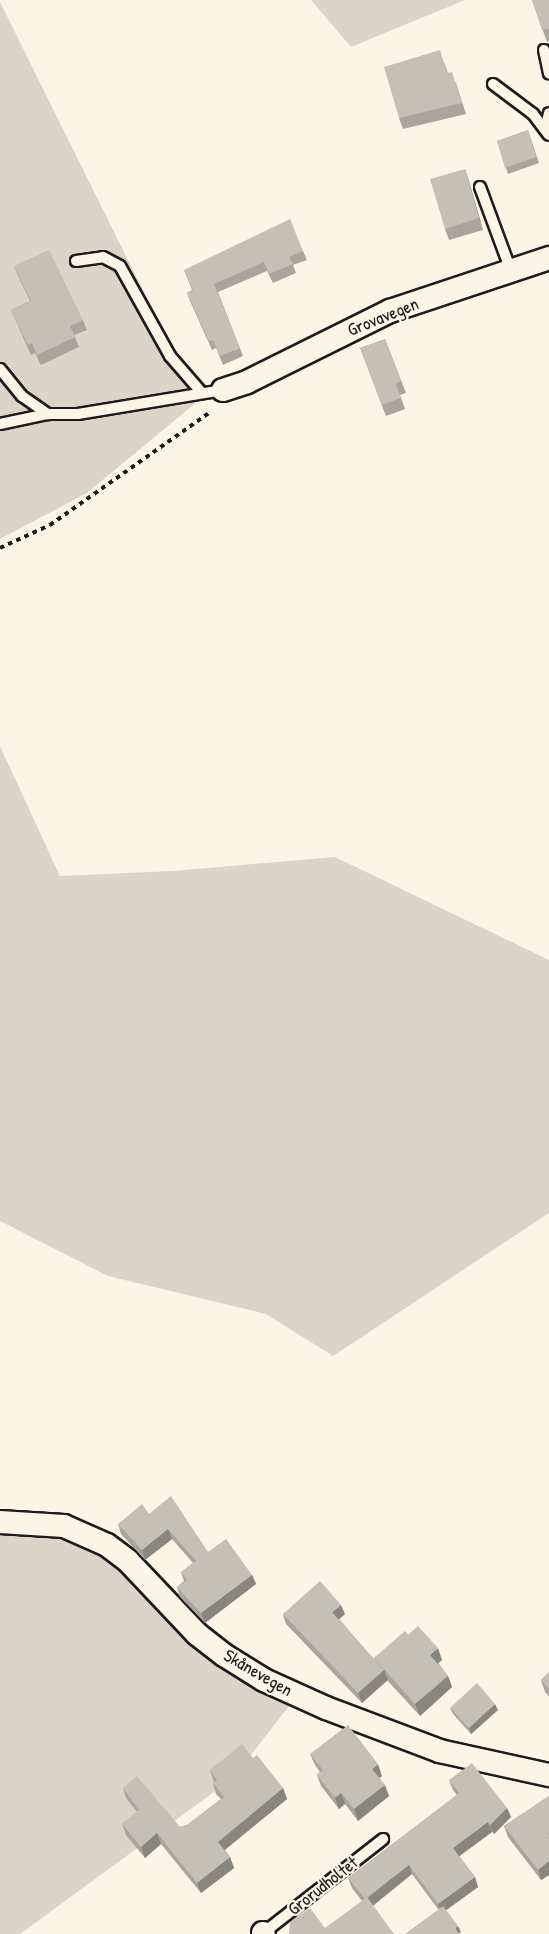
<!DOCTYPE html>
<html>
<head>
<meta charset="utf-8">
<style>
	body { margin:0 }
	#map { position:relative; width:549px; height:1934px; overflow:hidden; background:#fcf5e5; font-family:"Patrick Hand",sans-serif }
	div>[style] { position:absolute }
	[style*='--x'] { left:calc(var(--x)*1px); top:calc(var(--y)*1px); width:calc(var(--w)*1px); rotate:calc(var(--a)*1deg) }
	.green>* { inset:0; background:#dbd5c8 }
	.path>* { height:4px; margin-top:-2px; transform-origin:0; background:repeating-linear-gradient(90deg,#1c1c1c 0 4.5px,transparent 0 9px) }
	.roads { filter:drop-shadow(2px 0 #1c1c1c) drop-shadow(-2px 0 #1c1c1c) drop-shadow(0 2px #1c1c1c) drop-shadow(0 -2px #1c1c1c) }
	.lane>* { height:10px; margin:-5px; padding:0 5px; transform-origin:5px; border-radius:5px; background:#fcf5e5 }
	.street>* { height:22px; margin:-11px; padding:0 11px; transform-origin:11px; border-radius:11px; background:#fcf5e5 }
	.wall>* { inset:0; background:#a9a59a }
	.shaded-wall>* { inset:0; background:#89867d }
	.building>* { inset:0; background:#c4c0b3 }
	span { translate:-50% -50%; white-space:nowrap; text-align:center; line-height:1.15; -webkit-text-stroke:4.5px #fcf5e5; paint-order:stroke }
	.street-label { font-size:18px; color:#1c1c1c }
</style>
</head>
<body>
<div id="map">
	<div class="green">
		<div style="clip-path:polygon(311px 0,465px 0,351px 47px)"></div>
		<div style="clip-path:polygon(0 2px,198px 401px,87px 493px,0 539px)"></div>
		<div style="clip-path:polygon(0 746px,60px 876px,173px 871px,335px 857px,549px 960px,549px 1213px,333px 1356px,266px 1314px,108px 1276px,0 1221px)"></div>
		<div style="clip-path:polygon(0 1526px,104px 1541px,173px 1610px,296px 1697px,233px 1778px,20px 1934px,0 1934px)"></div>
	</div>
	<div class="path">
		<div style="--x:0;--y:548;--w:55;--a:-24.7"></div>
		<div style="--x:50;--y:525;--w:196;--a:-35.2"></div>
	</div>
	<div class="roads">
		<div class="lane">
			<div style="--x:544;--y:50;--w:24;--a:78"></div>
			<div style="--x:493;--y:84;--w:50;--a:36.9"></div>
			<div style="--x:533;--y:114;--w:26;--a:53"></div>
			<div style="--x:546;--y:126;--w:13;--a:-77"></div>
			<div style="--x:480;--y:187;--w:90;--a:69.7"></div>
			<div style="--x:76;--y:261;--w:27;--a:-8"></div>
			<div style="--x:103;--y:257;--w:19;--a:28"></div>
			<div style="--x:120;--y:266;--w:103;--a:60.9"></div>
			<div style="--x:170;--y:356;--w:49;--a:49.1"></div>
			<div style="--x:0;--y:369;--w:35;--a:51"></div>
			<div style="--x:22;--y:396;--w:32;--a:35"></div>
			<div style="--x:0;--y:424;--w:49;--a:-11.8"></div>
			<div style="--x:48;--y:414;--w:30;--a:0"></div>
			<div style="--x:78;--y:414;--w:147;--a:-9.4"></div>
			<div style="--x:262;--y:1934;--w:154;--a:-38.1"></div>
		</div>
		<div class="street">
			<div style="--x:223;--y:390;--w:25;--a:-18"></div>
			<div style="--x:247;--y:382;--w:160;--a:-26.4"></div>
			<div style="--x:390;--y:311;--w:168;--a:-18.4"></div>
			<div style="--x:0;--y:1522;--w:64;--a:3.6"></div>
			<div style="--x:64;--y:1526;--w:47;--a:23.8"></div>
			<div style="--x:107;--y:1545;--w:26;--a:37"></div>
			<div style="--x:128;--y:1561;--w:100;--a:46.6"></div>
			<div style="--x:197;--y:1634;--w:34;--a:38"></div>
			<div style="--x:224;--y:1655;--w:47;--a:32"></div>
			<div style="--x:264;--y:1680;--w:68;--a:24.3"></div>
			<div style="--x:326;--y:1708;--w:122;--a:20.7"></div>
			<div style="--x:440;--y:1751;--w:112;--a:12.4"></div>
			<div style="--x:263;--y:1933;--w:1;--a:45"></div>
		</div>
	</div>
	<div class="wall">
		<div style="clip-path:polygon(532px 0,549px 0,549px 41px,547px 42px)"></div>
		<div style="clip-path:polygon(444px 62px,448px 73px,456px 83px,466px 114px,403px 129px,399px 118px)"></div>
		<div style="clip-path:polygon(528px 130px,539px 163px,508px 174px,497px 141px)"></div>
		<div style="clip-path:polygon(465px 169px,483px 230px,449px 240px,445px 229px)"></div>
		<div style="clip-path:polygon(303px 251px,307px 260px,293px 265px,296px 273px,273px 283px,267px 271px,218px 292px,243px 356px,223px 365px,216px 348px,212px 350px,190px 301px,187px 293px,192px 290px,184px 270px)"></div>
		<div style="clip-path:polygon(14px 266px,83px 320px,87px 330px,74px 335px,79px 347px,41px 365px,35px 353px,31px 355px,11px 310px,30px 301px,18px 276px)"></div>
		<div style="clip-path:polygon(385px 339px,406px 393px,400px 395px,405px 409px,386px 416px,360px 348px)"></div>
		<div style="clip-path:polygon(149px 1514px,208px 1552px,252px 1575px,256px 1584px,205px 1623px,180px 1597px,177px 1587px,184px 1581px,181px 1572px,193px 1563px,172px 1539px,145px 1560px,121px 1534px,118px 1524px)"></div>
		<div style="clip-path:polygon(283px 1614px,345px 1614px,339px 1619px,375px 1661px,374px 1658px,408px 1635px,442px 1660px,438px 1663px,448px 1676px,452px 1687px,420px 1716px,387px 1680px,362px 1703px,286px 1624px)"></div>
		<div style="clip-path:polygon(549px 1672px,549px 1696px,545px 1692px,541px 1680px)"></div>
		<div style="clip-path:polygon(450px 1708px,498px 1710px,471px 1734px,453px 1714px)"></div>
		<div style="clip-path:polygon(310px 1754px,382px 1776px,379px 1778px,389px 1796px,358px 1821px,345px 1804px,339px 1809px,321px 1786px,317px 1775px,320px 1772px,315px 1765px)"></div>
		<div style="clip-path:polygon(253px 1758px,283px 1788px,287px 1799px,225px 1850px,230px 1857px,234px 1868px,201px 1893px,161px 1844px,145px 1858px,126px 1835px,122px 1824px,137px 1812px,126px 1798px,123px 1788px,180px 1827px,187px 1825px,221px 1799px,216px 1794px,213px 1783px,214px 1782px,210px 1770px)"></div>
		<div style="clip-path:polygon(449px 1780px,507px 1808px,511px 1817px,494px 1834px,492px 1832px,459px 1856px,475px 1877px,478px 1887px,446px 1910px,461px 1932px,438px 1909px,412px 1874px,362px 1901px,352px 1888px,348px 1878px,457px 1795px,453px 1790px)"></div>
		<div style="clip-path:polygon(549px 1796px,549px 1875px,541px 1880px,508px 1837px,504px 1826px)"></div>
	</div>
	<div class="shaded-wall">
		<div style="clip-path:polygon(465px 169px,469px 181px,483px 230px,479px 218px)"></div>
		<div style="clip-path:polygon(168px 1529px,172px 1539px,145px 1560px,142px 1550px)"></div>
		<div style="clip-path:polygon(252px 1575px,256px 1584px,205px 1623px,201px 1613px)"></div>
		<div style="clip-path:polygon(341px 1605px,345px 1614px,336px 1622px,332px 1612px)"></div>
		<div style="clip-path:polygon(438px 1648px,442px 1660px,435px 1666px,430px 1655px)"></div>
		<div style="clip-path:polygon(384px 1670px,388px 1680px,362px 1703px,358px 1693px)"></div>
		<div style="clip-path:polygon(448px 1676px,452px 1687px,420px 1716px,415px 1704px)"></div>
		<div style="clip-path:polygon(495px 1704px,498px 1710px,471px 1734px,469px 1728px)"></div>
		<div style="clip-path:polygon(378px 1764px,382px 1776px,376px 1780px,372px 1769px)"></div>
		<div style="clip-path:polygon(385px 1785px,389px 1796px,358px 1821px,354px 1809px)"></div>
		<div style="clip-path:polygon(283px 1788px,287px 1799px,222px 1852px,218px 1842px)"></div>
		<div style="clip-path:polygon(341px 1793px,345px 1804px,339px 1809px,335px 1798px)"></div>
		<div style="clip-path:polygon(507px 1808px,511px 1817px,494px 1834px,490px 1825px)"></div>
		<div style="clip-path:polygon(488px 1822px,492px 1832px,457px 1858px,453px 1848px)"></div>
		<div style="clip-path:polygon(157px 1833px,161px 1844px,145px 1858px,141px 1847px)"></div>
		<div style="clip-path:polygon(230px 1857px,234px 1868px,201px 1893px,197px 1883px)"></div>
		<div style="clip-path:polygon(549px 1861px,549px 1875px,541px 1880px,538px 1870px)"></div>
		<div style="clip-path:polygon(409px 1865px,412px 1874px,369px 1909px,365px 1900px)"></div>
		<div style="clip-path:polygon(475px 1877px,478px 1887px,441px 1914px,438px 1904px)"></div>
		<div style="clip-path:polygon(458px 1926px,461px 1932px,458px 1934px,455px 1928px)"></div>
	</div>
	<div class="building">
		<div style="clip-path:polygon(532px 0,549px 0,549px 29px,542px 30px)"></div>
		<div style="clip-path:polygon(440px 50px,447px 73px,452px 72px,462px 103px,399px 118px,384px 67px)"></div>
		<div style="clip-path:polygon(528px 130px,536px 157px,505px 168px,497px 141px)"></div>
		<div style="clip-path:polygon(465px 169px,479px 218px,445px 229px,430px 179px)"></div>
		<div style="clip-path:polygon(290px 219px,303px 251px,289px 257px,293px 264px,269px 274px,264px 262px,214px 284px,240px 348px,220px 356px,213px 340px,209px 341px,187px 293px,193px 290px,184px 270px)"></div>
		<div style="clip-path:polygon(49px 250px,83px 320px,70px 326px,75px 337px,37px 355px,32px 343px,28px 345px,11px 310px,31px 301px,14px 266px)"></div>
		<div style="clip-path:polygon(385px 339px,401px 381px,396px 384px,401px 398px,382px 405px,360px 348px)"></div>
		<div style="clip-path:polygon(171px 1496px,208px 1552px,226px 1539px,252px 1575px,201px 1613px,177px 1587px,187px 1580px,181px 1572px,196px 1561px,168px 1529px,142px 1550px,118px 1524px,142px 1504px,149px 1514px)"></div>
		<div style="clip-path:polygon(320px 1581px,341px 1605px,332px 1612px,384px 1670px,358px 1693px,283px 1614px)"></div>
		<div style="clip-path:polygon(418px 1626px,438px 1648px,430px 1655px,448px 1676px,415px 1704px,374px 1658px,405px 1631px,408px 1635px)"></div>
		<div style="clip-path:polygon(549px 1672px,549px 1689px,541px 1680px)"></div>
		<div style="clip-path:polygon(477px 1683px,495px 1704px,469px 1728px,450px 1708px)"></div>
		<div style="clip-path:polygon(348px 1725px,378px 1764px,372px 1769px,385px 1785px,354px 1809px,341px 1793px,335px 1798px,317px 1775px,323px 1770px,310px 1754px)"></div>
		<div style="clip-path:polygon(242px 1744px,253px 1758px,257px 1755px,283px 1788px,218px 1842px,230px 1857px,197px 1883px,157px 1833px,141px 1847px,122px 1824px,139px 1810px,123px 1788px,137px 1776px,180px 1827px,187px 1825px,224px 1797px,213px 1783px,217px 1780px,210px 1770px)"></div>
		<div style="clip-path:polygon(472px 1763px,507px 1808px,490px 1825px,488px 1822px,453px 1848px,475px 1877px,438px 1904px,409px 1865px,365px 1899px,348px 1878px,459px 1793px,449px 1780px)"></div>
		<div style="clip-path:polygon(549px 1796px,549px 1833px,548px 1834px,549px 1835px,549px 1861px,538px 1870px,504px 1826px)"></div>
		<div style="clip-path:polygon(367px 1897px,394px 1934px,289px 1934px,290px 1922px,310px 1908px,325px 1928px)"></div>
		<div style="clip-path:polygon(443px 1906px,458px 1926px,455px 1928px,459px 1934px,405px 1934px)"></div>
	</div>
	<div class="street-label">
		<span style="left:383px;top:317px;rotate:-22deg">Grovavegen</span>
		<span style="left:258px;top:1673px;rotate:30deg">Skånevegen</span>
		<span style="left:323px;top:1886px;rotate:-38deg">Grorudholtet</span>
	</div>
</div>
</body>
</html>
